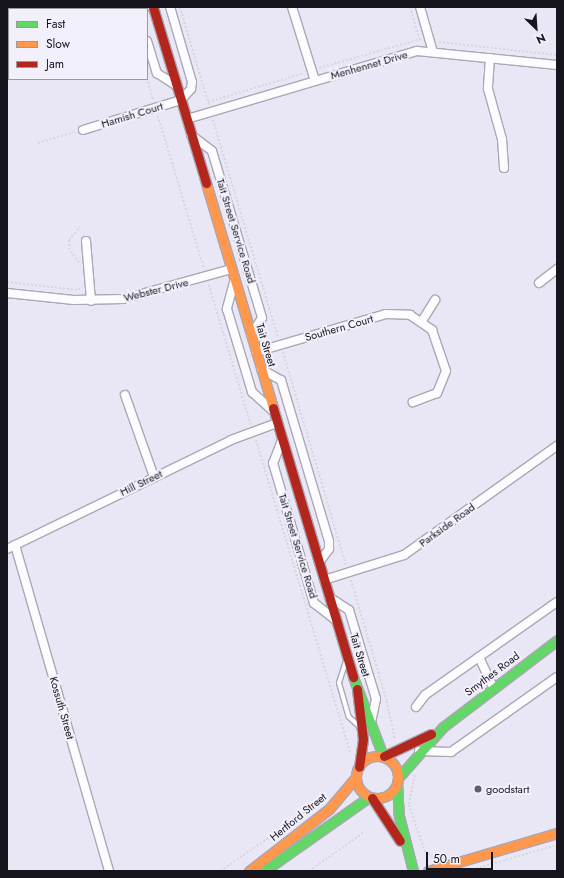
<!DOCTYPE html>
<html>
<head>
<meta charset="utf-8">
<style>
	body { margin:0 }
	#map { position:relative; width:564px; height:878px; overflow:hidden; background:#e9e7f6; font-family:Jost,sans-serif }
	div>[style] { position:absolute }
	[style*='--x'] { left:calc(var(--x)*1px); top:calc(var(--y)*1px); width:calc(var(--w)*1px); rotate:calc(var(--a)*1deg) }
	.path>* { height:1.5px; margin-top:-0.75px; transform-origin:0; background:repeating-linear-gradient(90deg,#d7d7db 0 2px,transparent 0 4px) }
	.roads { filter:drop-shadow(1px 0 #a9a8b3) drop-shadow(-1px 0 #a9a8b3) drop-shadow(0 1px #a9a8b3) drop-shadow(0 -1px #a9a8b3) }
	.lane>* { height:4px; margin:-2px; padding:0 2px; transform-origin:2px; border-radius:2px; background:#fcfbfe }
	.street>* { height:8px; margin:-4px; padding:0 4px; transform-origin:4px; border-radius:4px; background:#fcfbfe }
	.fast>* { height:9px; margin:-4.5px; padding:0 4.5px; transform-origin:4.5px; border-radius:4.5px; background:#63d668 }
	.slow>* { height:9px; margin:-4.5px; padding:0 4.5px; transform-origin:4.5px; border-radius:4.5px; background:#ff974d }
	.slow>.ring { margin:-4.5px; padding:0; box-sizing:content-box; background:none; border:9px solid #ff974d; border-radius:50% }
	.jam>* { height:9px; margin:-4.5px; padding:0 4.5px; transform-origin:4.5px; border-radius:4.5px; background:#b3261e }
	.dots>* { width:11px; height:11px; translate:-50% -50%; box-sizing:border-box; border:2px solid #f2f0fb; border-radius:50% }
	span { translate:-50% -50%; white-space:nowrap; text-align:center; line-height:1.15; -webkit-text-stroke:4px #f2f0fb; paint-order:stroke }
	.street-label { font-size:11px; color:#16151e }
	.poi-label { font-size:11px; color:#16151e }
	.left { translate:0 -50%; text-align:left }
	.frame { position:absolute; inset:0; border:8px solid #16151e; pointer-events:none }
	.legend { position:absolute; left:8px; top:8px; width:140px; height:72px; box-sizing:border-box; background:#f2f0fb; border:1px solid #9a98a3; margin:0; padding:5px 7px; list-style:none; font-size:12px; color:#16151e }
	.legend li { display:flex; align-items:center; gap:8px; height:20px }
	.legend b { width:20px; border:1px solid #9a98a3 }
	.north { position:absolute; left:516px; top:8px; width:40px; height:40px; -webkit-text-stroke:3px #f2f0fb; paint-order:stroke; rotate:155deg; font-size:11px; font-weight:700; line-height:16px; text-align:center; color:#16151e }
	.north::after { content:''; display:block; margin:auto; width:14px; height:18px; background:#16151e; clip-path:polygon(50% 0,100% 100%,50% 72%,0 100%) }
	.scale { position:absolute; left:426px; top:852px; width:67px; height:18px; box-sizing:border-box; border:2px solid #16151e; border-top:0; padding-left:5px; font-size:12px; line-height:14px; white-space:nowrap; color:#16151e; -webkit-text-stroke:3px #f2f0fb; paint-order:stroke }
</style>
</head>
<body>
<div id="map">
	<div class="path">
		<div style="--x:126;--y:7;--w:2;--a:90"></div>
		<div style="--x:180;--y:7;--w:102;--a:73.5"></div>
		<div style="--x:410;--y:7;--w:33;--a:74"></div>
		<div style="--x:7;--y:19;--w:2;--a:-27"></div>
		<div style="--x:439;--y:42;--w:119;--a:6.3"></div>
		<div style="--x:319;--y:68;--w:106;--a:-15.9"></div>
		<div style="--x:147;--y:78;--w:22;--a:74"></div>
		<div style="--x:208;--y:102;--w:100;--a:-16.8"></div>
		<div style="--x:158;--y:116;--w:159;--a:73.2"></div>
		<div style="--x:213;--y:120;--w:227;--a:73.3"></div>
		<div style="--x:38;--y:143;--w:39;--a:-17"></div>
		<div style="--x:79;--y:263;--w:16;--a:-128"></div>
		<div style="--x:69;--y:250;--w:10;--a:-90"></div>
		<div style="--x:69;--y:240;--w:17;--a:-50"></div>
		<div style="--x:7;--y:282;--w:71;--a:6.4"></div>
		<div style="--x:78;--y:290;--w:4;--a:-45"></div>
		<div style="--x:209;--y:285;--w:146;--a:73.3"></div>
		<div style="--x:283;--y:352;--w:222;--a:73.5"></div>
		<div style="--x:256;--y:440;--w:326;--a:73.2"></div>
		<div style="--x:351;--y:580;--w:126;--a:73.4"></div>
		<div style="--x:387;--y:701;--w:40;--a:78"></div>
		<div style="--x:415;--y:775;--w:31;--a:101"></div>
		<div style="--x:409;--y:805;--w:49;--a:70.8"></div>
		<div style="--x:425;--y:851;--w:11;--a:38"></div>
		<div style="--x:220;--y:871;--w:119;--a:-34.4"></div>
		<div style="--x:309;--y:871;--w:67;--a:-35.3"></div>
		<div style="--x:468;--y:871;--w:93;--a:-16.3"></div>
	</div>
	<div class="roads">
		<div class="lane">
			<div style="--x:346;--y:661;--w:23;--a:108"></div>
			<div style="--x:339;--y:683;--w:35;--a:74"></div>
			<div style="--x:349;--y:717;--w:13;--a:42"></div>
		</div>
		<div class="street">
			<div style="--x:44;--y:7;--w:2;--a:63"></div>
			<div style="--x:292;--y:7;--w:77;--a:72.7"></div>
			<div style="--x:420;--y:7;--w:47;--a:73.9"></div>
			<div style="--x:144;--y:9;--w:2;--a:-63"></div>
			<div style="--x:147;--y:41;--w:34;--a:73"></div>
			<div style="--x:157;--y:73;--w:24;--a:33"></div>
			<div style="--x:490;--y:58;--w:31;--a:94"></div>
			<div style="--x:488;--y:89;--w:52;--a:74.4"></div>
			<div style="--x:502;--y:139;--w:29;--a:86"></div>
			<div style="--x:187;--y:119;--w:240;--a:-16.5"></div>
			<div style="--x:417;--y:51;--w:141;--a:5.7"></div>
			<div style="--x:83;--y:130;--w:102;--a:-17"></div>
			<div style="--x:181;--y:100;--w:15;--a:-48"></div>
			<div style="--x:191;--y:89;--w:7;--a:-82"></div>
			<div style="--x:192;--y:82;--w:78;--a:-106.3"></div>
			<div style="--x:191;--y:135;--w:26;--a:37"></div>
			<div style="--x:212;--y:151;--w:174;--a:73.3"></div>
			<div style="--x:262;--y:318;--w:20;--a:123"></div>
			<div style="--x:86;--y:241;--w:60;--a:85.2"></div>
			<div style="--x:234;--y:282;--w:28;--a:105"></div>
			<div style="--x:227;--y:309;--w:87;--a:73.2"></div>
			<div style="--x:252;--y:392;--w:28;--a:42"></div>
			<div style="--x:539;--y:283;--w:23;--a:-38"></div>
			<div style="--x:7;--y:293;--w:67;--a:6"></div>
			<div style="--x:74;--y:300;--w:49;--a:-1.2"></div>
			<div style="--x:123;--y:299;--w:112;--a:-15.5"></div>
			<div style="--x:422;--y:321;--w:25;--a:-58"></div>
			<div style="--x:256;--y:352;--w:135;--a:-16.3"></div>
			<div style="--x:386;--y:314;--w:24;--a:2"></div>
			<div style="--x:410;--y:315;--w:27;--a:34"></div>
			<div style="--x:432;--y:330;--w:43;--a:71.1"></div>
			<div style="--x:446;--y:371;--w:24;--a:112"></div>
			<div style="--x:437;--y:393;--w:26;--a:159"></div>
			<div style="--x:261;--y:369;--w:23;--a:29"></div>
			<div style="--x:281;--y:380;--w:168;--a:73.4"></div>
			<div style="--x:329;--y:541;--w:8;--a:90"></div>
			<div style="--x:329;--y:549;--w:17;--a:126"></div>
			<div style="--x:125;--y:395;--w:87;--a:70.5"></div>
			<div style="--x:282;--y:440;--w:25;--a:111"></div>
			<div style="--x:273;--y:463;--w:146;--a:73.7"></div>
			<div style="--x:314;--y:603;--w:28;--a:38"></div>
			<div style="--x:15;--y:545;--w:339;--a:73.9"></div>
			<div style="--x:7;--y:549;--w:249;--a:-25.9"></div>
			<div style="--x:231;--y:440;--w:49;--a:-20.3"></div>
			<div style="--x:324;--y:580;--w:84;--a:-17.4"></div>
			<div style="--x:404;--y:555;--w:188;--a:-35.5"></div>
			<div style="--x:329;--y:597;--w:24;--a:33"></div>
			<div style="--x:349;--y:610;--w:93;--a:73.1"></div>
			<div style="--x:376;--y:699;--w:24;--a:102"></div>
			<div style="--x:479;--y:657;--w:33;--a:65"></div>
			<div style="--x:416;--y:707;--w:15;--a:-53"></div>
			<div style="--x:425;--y:695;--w:161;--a:-35.2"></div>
			<div style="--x:419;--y:751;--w:32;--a:2"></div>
			<div style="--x:451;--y:752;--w:130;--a:-35.3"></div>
		</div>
		<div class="fast">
			<div style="--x:353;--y:677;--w:85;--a:69.2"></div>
			<div style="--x:398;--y:778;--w:68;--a:-48.6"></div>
			<div style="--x:443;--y:727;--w:143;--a:-37.3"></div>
			<div style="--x:397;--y:782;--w:34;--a:87"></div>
			<div style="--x:399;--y:816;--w:57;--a:75.7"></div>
			<div style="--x:264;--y:871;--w:128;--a:-35.2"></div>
		</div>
		<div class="slow">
			<div style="--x:72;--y:9;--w:4;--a:-27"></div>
			<div style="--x:7;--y:41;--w:2;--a:-27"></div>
			<div style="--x:206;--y:183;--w:235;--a:73.4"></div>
			<div class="ring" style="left:356px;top:756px;width:33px;height:33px"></div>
			<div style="--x:249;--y:871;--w:101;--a:-37.8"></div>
			<div style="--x:329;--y:809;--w:42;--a:-49.8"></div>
			<div style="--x:428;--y:871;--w:134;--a:-16.4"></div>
		</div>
		<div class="jam">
			<div style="--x:153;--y:7;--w:184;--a:73.2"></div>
			<div style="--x:273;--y:408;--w:281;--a:73.4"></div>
			<div style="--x:357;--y:689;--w:50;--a:83.2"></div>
			<div style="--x:363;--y:739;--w:28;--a:98"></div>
			<div style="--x:384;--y:756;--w:52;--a:-25.1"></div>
			<div style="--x:372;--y:798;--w:51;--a:56.9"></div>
		</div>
	</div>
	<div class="dots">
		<div style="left:478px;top:789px;background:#605e6a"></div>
	</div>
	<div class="street-label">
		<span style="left:369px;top:65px;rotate:-16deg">Menhennet Drive</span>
		<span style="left:132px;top:115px;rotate:-17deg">Hamish Court</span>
		<span style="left:236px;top:231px;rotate:73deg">Tait Street Service Road</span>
		<span style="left:156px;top:290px;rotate:-14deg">Webster Drive</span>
		<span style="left:339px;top:328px;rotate:-16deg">Southern Court</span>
		<span style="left:266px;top:345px;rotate:73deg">Tait Street</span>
		<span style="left:141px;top:483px;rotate:-26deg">Hill Street</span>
		<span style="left:447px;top:525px;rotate:-36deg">Parkside Road</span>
		<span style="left:298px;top:546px;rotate:73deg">Tait Street Service Road</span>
		<span style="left:360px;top:655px;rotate:73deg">Tait Street</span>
		<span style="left:492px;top:674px;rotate:-37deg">Smythes Road</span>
		<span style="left:62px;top:708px;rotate:74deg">Kossuth Street</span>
		<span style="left:298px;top:817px;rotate:-39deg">Hertford Street</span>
	</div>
	<div class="poi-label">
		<span class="left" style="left:486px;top:789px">goodstart</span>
	</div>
	<div class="frame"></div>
	<ul class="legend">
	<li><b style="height:5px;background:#63d668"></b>Fast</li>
	<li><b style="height:5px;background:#ff974d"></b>Slow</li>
	<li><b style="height:5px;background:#b3261e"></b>Jam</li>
	</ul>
	<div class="north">N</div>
	<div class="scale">50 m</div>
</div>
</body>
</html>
